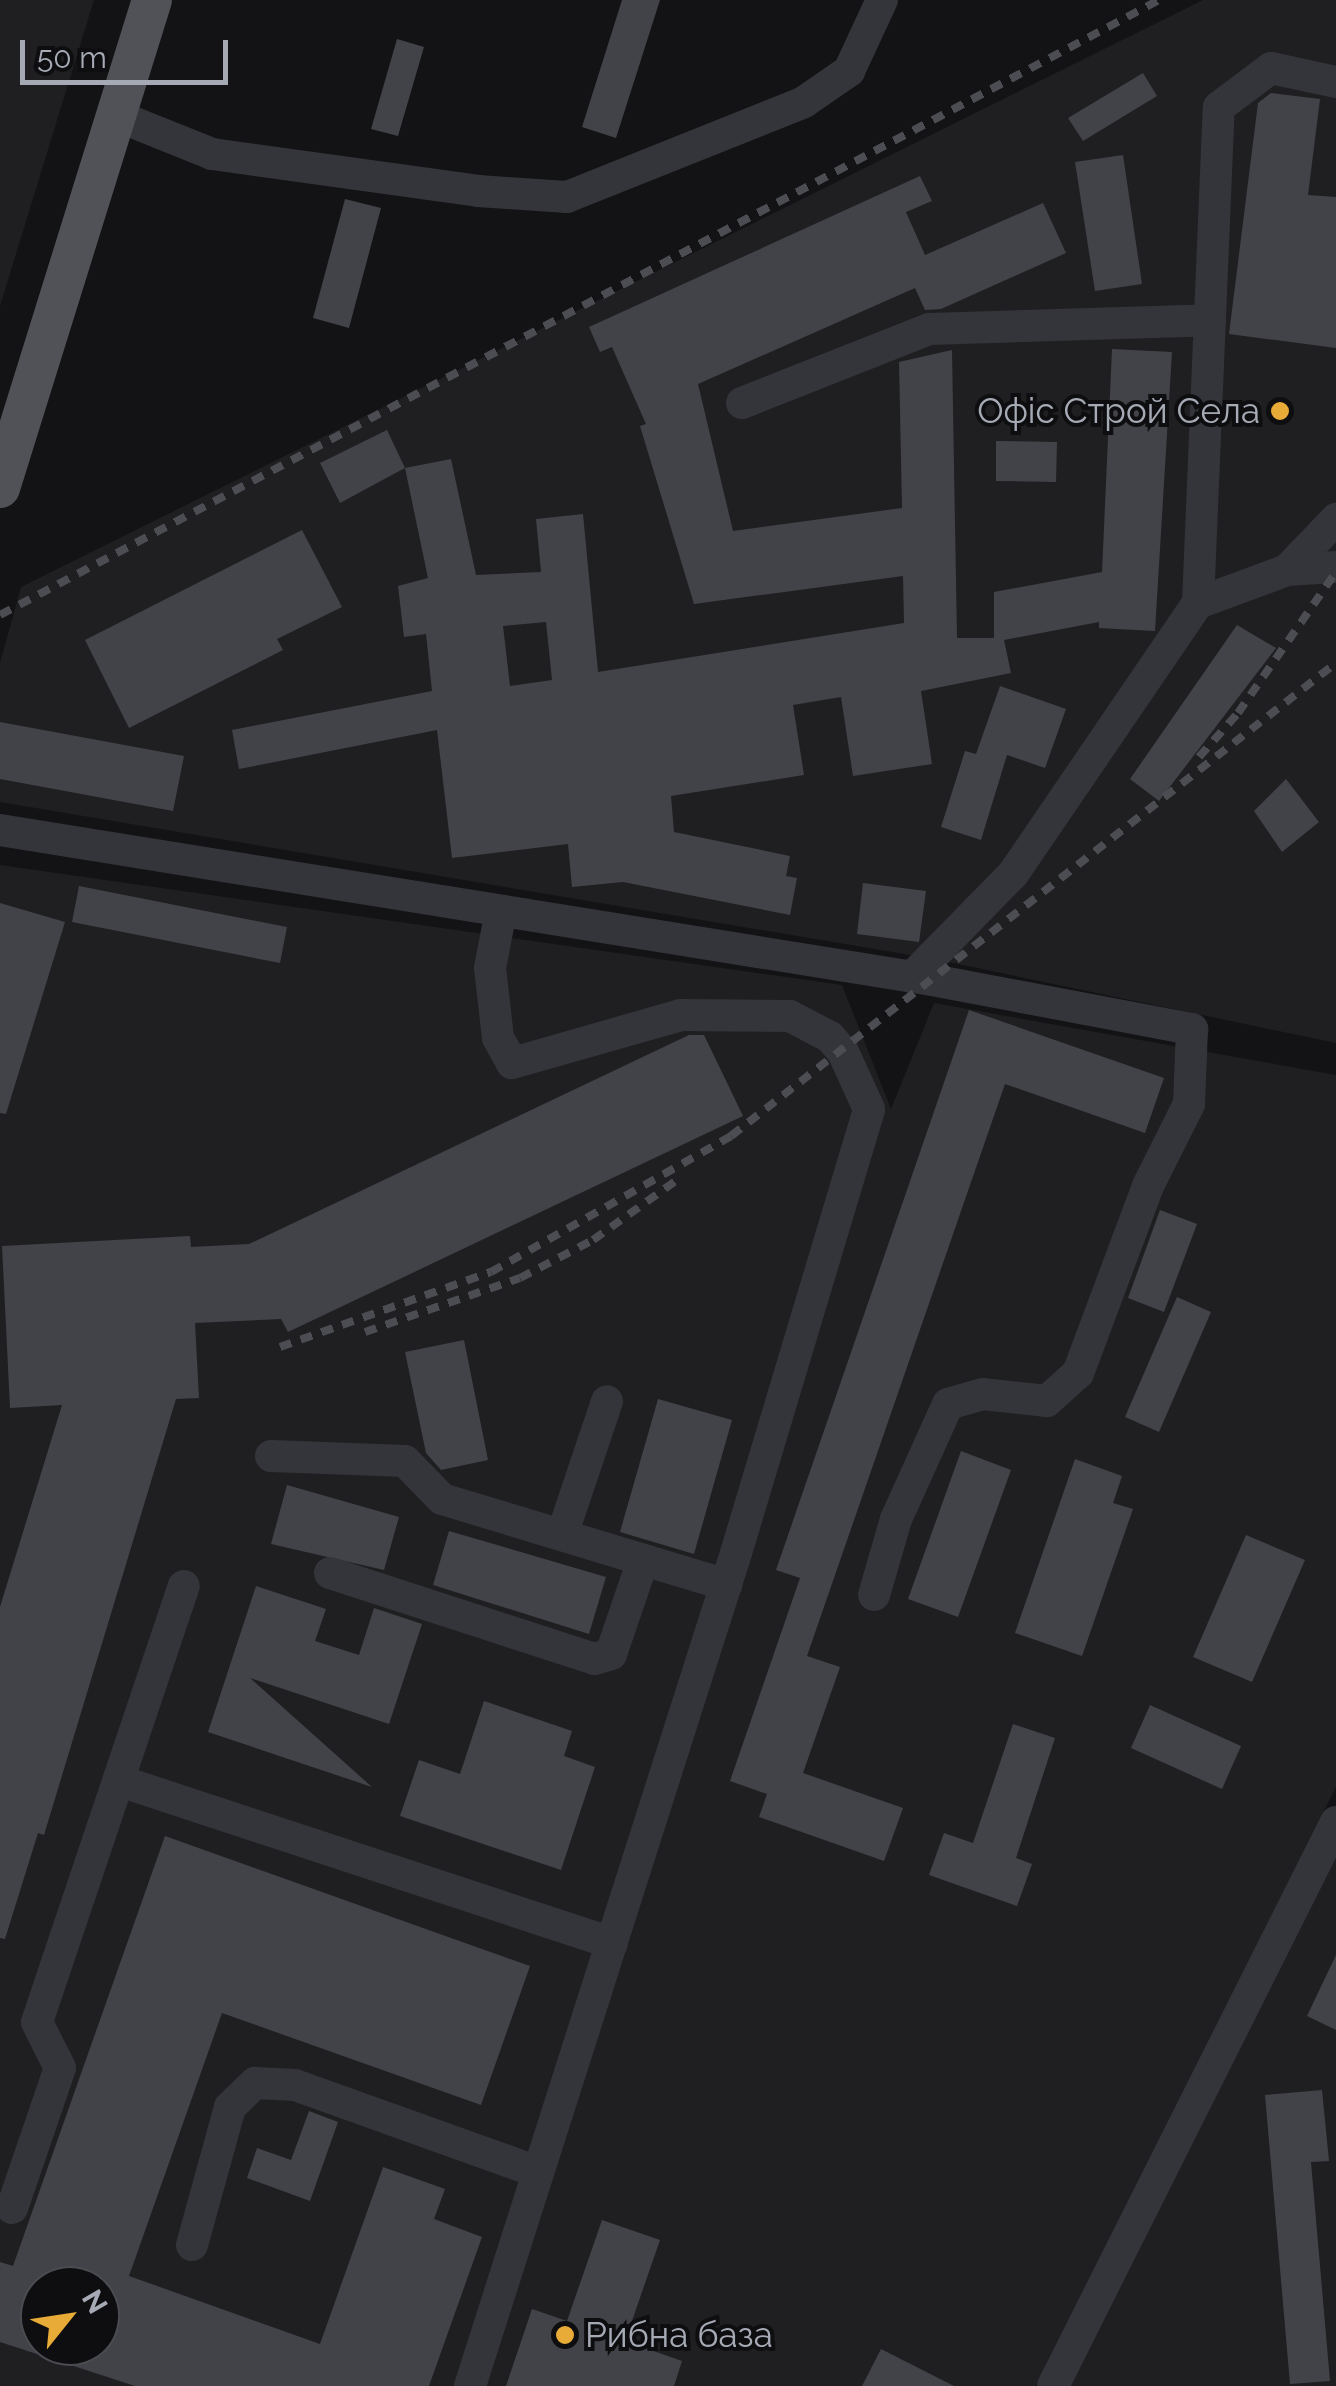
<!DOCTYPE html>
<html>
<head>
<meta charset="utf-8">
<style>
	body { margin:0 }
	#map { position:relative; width:1336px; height:2386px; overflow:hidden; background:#131315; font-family:Raleway,sans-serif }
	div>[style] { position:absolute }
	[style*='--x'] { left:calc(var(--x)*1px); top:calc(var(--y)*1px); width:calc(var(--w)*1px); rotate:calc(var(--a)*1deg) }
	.built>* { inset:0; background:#1f1f22 }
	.building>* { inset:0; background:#424348 }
	.minor>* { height:32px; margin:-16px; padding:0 16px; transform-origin:16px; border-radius:16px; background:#34353a }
	.major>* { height:40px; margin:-20px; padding:0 20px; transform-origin:20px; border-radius:20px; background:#515258 }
	.rail>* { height:8px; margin-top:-4px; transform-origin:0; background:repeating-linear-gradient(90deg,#4b4d53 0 12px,transparent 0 22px) }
	.dots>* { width:28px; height:28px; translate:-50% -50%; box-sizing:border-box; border:5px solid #0e0e10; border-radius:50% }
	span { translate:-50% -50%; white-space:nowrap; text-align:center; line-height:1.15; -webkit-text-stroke:8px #0e0e10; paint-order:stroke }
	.poi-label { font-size:35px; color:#a5aab5 }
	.right { translate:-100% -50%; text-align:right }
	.left { translate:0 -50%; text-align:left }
	.north { position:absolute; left:20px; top:2266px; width:100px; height:100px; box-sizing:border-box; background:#0e0e10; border:2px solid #4a4c52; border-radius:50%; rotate:60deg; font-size:28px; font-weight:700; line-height:40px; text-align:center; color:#a5aab5 }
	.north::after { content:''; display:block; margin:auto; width:35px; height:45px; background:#e9ab37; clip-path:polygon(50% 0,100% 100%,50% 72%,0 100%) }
	.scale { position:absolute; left:20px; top:40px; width:208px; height:45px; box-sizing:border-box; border:5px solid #a5aab5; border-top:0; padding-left:12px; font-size:30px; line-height:35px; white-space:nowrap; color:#a5aab5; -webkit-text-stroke:8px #0e0e10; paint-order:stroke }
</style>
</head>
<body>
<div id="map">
	<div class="built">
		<div style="clip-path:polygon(0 0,94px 0,0 306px)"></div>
		<div style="clip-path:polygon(1203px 0,1336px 0,1336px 1043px,934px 959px,0 802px,0 663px,21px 587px)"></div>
		<div style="clip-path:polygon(evenodd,0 865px,842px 985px,891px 1109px,934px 1003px,1336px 1075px,1336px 1787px,1036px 2386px,0 2386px,0 865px,40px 2286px,100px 2286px,100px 2346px,40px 2346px,40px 2286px)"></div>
		<div style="clip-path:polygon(1336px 1855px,1336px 2386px,1061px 2386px)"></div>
	</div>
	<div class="building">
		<div style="clip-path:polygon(622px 0,660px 0,616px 138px,582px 127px)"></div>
		<div style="clip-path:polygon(397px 39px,424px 47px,398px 136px,371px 129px)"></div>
		<div style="clip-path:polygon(1143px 73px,1157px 96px,1083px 141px,1068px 118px)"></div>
		<div style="clip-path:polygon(1271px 93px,1320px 99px,1308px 195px,1336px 197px,1336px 348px,1229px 334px,1258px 103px)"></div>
		<div style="clip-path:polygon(1123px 155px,1142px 284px,1095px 291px,1075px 162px)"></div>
		<div style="clip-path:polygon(evenodd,920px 176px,932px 201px,906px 212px,925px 255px,1043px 203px,1066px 253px,941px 309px,925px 310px,915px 288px,698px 384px,733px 531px,902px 508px,899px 362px,952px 350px,957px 638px,994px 638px,994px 592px,1102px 572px,1112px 349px,1172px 352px,1155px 631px,1099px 628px,1099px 622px,1004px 640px,1011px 673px,921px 691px,932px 764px,853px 776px,841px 697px,793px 705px,804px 775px,671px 796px,674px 832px,790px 856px,786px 876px,797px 878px,790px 915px,623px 882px,572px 887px,568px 844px,452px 858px,437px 730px,239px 769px,232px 730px,432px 691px,426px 634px,404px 637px,398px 586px,428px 578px,405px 468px,451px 459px,476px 575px,541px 572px,536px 519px,583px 514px,598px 672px,904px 623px,903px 576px,694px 604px,640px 426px,646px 424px,612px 347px,600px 352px,589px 327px,920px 176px,546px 622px,552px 680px,510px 686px,503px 626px,546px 622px)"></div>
		<div style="clip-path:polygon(345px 199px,381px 208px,349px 328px,313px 318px)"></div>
		<div style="clip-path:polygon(387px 430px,405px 468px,340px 503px,320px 463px)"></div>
		<div style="clip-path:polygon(996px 441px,1057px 442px,1056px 482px,996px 481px)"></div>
		<div style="clip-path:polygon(302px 530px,342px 607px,277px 639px,283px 650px,129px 728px,85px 640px)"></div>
		<div style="clip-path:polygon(1237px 625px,1276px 648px,1159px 801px,1130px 779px)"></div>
		<div style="clip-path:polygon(1000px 686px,1066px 709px,1045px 768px,1007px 755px,981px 840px,941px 827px,965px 751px,976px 754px)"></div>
		<div style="clip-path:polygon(0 722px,184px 756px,173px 811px,0 779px)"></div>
		<div style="clip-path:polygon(1286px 779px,1319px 822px,1282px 852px,1254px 811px)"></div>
		<div style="clip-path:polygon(863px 883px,926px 891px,919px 942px,857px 934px)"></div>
		<div style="clip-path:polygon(79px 886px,287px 927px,280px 963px,72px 922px)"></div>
		<div style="clip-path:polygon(0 903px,65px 922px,6px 1114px,0 1113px)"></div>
		<div style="clip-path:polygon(969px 1010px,1164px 1078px,1145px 1133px,1005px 1084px,807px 1656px,840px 1667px,803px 1773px,903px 1808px,884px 1861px,759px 1817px,767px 1794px,730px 1781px,800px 1578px,776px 1570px)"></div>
		<div style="clip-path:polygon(689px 1035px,704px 1035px,743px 1116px,288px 1332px,281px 1319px,195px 1323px,199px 1398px,176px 1399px,44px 1835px,38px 1833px,5px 1939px,0 1938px,0 1607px,62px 1405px,10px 1408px,2px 1246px,190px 1236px,191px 1247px,249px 1244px)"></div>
		<div style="clip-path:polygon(1160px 1210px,1197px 1224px,1164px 1312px,1128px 1298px)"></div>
		<div style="clip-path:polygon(1177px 1297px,1211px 1312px,1159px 1432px,1125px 1417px)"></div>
		<div style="clip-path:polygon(464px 1340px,488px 1460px,441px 1470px,426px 1453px,405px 1352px)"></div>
		<div style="clip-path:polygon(658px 1399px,732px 1420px,694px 1554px,620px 1532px)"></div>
		<div style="clip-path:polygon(961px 1451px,1011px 1470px,958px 1617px,908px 1599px)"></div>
		<div style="clip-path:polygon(1075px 1459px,1122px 1476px,1113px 1503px,1133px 1509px,1082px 1656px,1015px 1633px)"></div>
		<div style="clip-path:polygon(287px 1485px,399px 1517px,384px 1570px,271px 1544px)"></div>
		<div style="clip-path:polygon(449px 1531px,606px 1577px,589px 1634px,433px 1585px)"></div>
		<div style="clip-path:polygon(1246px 1535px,1305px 1560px,1252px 1682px,1193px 1657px)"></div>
		<div style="clip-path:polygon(256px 1586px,326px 1609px,315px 1641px,359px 1655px,374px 1608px,422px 1624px,389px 1724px,250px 1678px,372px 1787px,208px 1732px)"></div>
		<div style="clip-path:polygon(484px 1701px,572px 1731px,564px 1756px,595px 1767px,561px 1870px,400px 1816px,419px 1760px,460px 1774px)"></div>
		<div style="clip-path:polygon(1150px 1705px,1241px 1746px,1222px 1789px,1131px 1748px)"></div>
		<div style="clip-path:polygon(1013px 1724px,1055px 1738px,1016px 1858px,1032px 1864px,1017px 1906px,929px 1875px,944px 1833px,973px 1843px)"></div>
		<div style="clip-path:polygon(evenodd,165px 1836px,530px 1966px,481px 2105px,222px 2013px,129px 2276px,320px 2344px,383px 2167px,445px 2189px,434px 2219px,482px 2237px,429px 2386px,135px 2386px,0 2342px,0 2262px,13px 2266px,165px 1836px,40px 2286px,100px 2286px,100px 2346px,40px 2346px,40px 2286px)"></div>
		<div style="clip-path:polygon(1336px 1955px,1336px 2030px,1307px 2016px)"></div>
		<div style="clip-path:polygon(1322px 2090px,1329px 2161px,1311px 2162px,1330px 2381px,1290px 2384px,1265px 2095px)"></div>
		<div style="clip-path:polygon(309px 2111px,338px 2122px,310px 2201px,247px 2178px,257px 2148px,291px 2160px)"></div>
		<div style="clip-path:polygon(602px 2220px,660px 2240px,625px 2341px,682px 2361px,674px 2386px,506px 2386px,532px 2309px,567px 2321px)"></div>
		<div style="clip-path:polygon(881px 2349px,954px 2386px,862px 2386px)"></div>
	</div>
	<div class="minor">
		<div style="--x:120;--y:117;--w:99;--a:21.9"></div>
		<div style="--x:212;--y:154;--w:269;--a:7.9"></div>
		<div style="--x:478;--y:191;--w:89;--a:3.9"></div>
		<div style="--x:567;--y:197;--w:255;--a:-21.8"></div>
		<div style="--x:804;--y:102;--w:55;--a:-34.6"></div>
		<div style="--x:849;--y:71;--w:78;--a:-65.1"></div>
		<div style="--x:742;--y:403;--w:201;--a:-21.6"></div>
		<div style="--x:929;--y:329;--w:281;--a:-1.8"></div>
		<div style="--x:1287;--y:570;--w:71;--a:-46.1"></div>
		<div style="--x:1198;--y:603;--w:95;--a:-20.3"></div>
		<div style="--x:1287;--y:570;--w:49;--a:-3.5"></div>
		<div style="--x:0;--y:830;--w:944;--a:9.14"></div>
		<div style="--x:932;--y:980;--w:265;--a:10.7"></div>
		<div style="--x:1192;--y:1029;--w:75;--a:92.3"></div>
		<div style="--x:1189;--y:1104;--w:92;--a:116.6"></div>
		<div style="--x:1148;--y:1186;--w:200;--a:110.5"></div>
		<div style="--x:1078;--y:1373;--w:42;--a:137.9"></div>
		<div style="--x:1047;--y:1401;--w:64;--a:-173.8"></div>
		<div style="--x:983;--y:1394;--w:36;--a:164"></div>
		<div style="--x:948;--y:1404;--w:126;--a:114.3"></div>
		<div style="--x:896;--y:1519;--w:79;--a:106.1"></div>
		<div style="--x:912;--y:977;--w:144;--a:-45.6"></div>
		<div style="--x:1013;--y:874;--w:328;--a:-55.7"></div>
		<div style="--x:1198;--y:603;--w:496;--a:-87.6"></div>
		<div style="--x:1219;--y:107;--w:65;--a:-36.9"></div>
		<div style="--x:1271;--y:68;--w:66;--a:12.2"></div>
		<div style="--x:271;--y:1456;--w:134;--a:2.1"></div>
		<div style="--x:405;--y:1461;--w:53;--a:45.8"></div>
		<div style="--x:442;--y:1499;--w:297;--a:16.8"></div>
		<div style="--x:562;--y:1535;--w:141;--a:-71.4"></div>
		<div style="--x:330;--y:1573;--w:278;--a:18"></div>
		<div style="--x:594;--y:1659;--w:18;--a:-16"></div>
		<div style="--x:611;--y:1654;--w:99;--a:-71.2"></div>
		<div style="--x:120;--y:1781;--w:518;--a:18.23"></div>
		<div style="--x:12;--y:2208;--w:148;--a:-71.1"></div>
		<div style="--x:60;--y:2068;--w:51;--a:-116.6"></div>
		<div style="--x:37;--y:2022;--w:460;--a:-71.4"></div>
		<div style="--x:192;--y:2245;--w:143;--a:-74.6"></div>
		<div style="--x:230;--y:2107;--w:35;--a:-44"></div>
		<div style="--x:255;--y:2083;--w:40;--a:2.9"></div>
		<div style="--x:295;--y:2085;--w:258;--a:19.7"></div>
		<div style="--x:470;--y:2386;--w:874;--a:-72.29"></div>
		<div style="--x:736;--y:1553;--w:463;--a:-73.3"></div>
		<div style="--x:869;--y:1109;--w:63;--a:-114.5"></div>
		<div style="--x:843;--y:1052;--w:20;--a:-131"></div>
		<div style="--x:830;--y:1037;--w:45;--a:-152.3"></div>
		<div style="--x:790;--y:1016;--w:109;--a:-179.5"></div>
		<div style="--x:681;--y:1015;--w:176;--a:164.1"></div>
		<div style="--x:512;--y:1063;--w:29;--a:-119"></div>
		<div style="--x:498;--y:1038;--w:70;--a:-96.5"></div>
		<div style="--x:490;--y:968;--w:58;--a:-79.1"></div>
		<div style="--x:1053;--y:2386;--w:631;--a:-63.35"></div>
	</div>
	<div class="major">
		<div style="--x:0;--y:488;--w:511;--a:-72.7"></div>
	</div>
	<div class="rail">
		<div style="--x:0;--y:615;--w:1312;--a:-27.95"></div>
		<div style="--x:1199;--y:757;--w:59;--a:-48.4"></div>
		<div style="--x:1238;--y:713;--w:172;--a:-55.2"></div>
		<div style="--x:365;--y:1332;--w:164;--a:-19.2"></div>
		<div style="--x:520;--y:1278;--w:82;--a:-27.5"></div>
		<div style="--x:593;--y:1240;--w:108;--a:-35.6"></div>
		<div style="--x:280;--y:1347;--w:224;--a:-19.6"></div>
		<div style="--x:491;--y:1272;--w:276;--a:-29.5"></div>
		<div style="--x:731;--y:1136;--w:768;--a:-38.02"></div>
	</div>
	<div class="dots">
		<div style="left:1280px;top:411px;background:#e9ab37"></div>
		<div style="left:565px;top:2335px;background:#e9ab37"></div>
	</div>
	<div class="poi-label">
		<span class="right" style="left:1260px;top:411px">Офіс Строй Села</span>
		<span class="left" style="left:585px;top:2335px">Рибна база</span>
	</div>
	<div class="north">N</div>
	<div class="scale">50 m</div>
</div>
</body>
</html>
